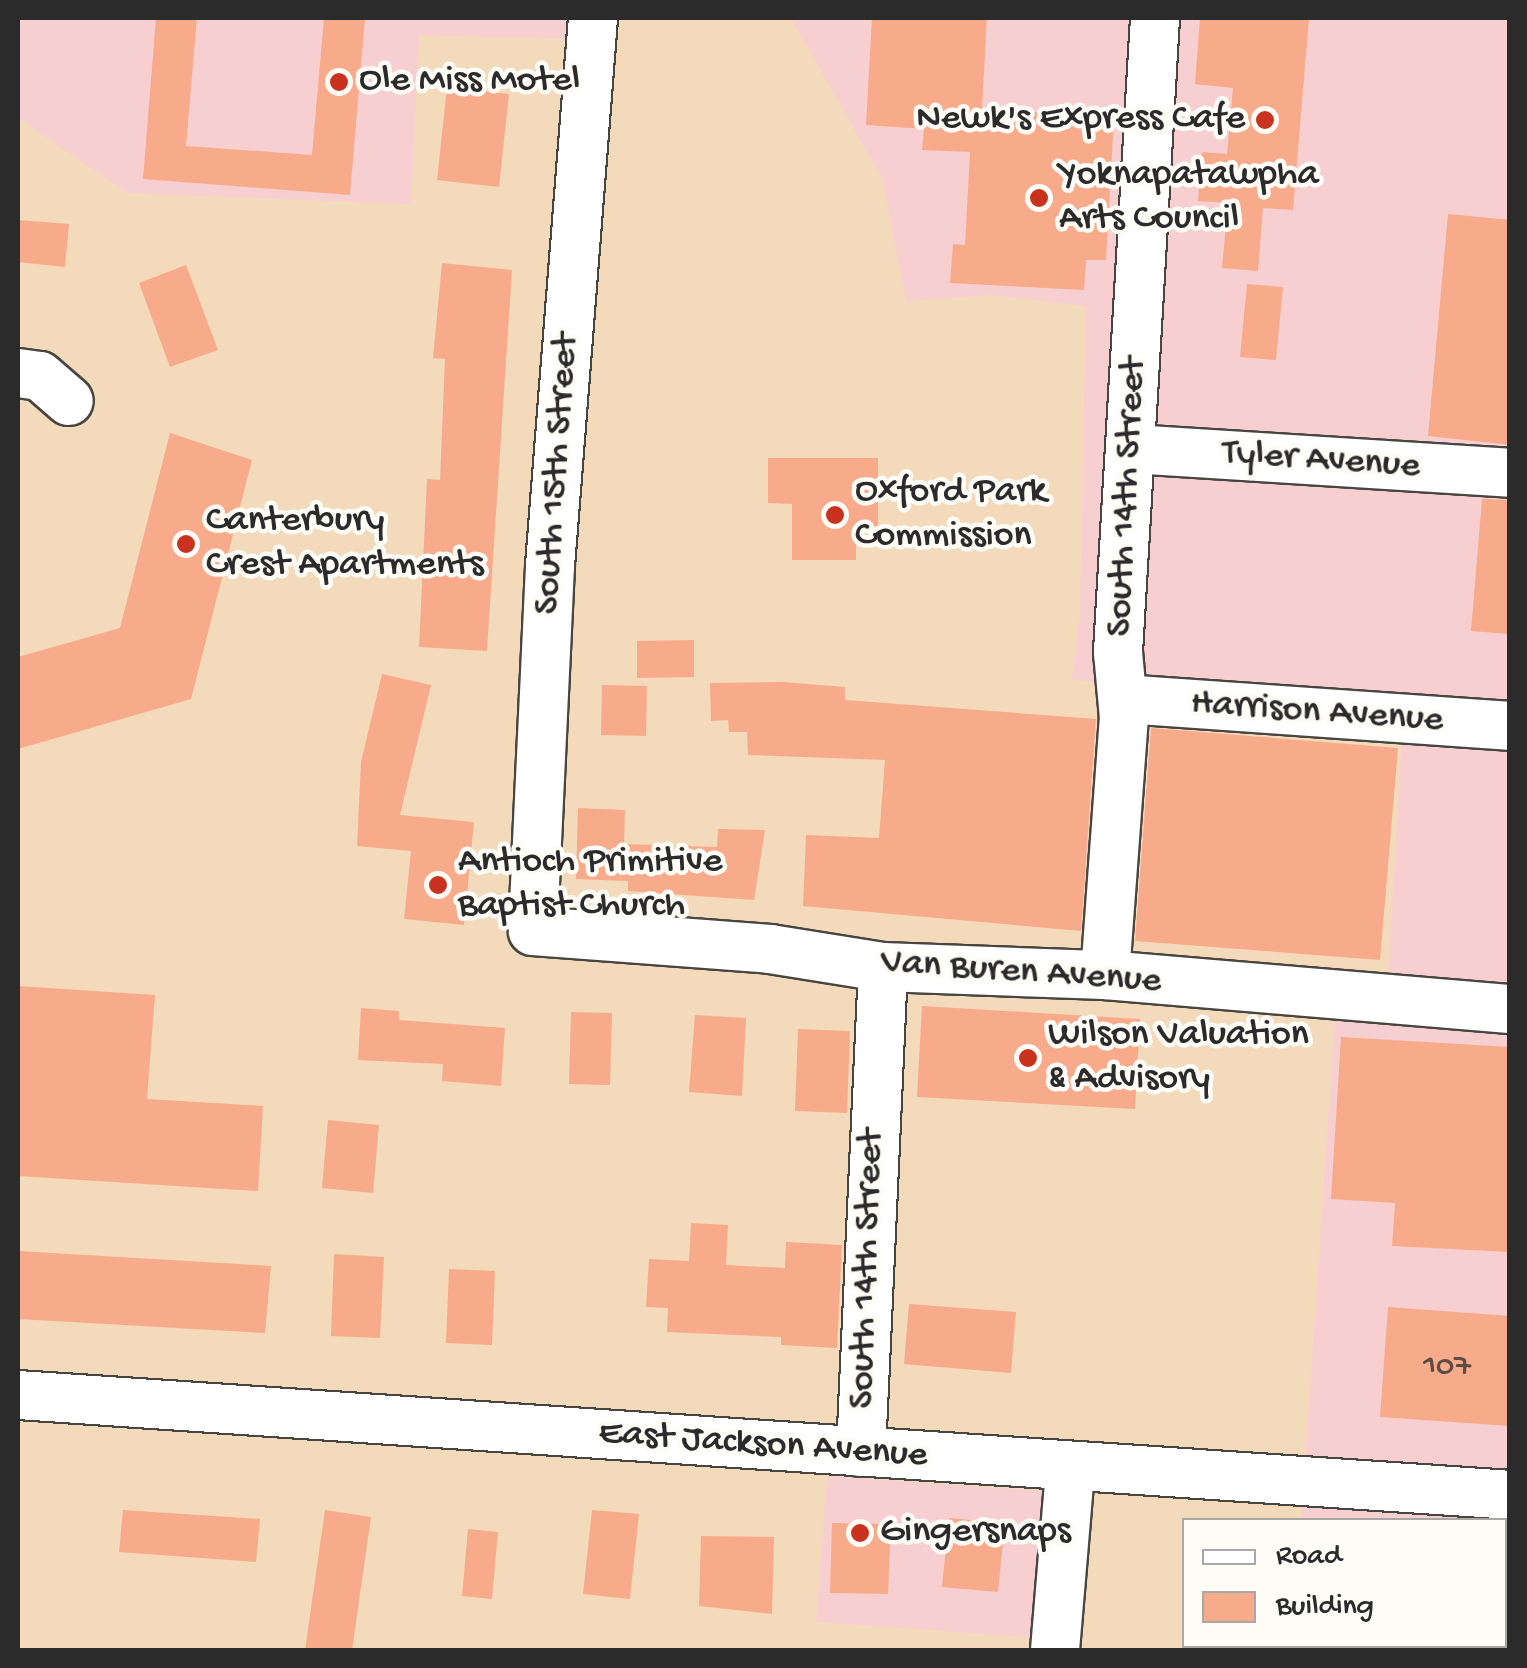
<!DOCTYPE html>
<html>
<head>
<meta charset="utf-8">
<style>
	body { margin:0 }
	#map { position:relative; width:1527px; height:1668px; overflow:hidden; background:#f2dabb; font-family:"Gochi Hand",sans-serif }
	div>[style] { position:absolute }
	[style*='--x'] { left:calc(var(--x)*1px); top:calc(var(--y)*1px); width:calc(var(--w)*1px); rotate:calc(var(--a)*1deg) }
	.built>* { inset:0; background:#f7cfd0 }
	.building>* { inset:0; background:#f8ab8a }
	.roads { filter:drop-shadow(2px 0 #494541) drop-shadow(-2px 0 #494541) drop-shadow(0 2px #494541) drop-shadow(0 -2px #494541) }
	.minor>* { height:48px; margin:-24px; padding:0 24px; transform-origin:24px; border-radius:24px; background:#fff }
	.dots>* { width:28px; height:28px; translate:-50% -50%; box-sizing:border-box; border:5px solid #fdfcf7; border-radius:50% }
	span { translate:-50% -50%; white-space:nowrap; text-align:center; line-height:1.15; -webkit-text-stroke:9px #fdfcf7; paint-order:stroke }
	.number-label { font-size:32px; color:#5e4b43 }
	.number-label span { -webkit-text-stroke-width:0 }
	.poi-label { font-size:38px; color:#2b2b2b }
	.left { translate:0 -50%; text-align:left }
	.right { translate:-100% -50%; text-align:right }
	.street-label { font-size:38px; color:#2b2b2b }
	.frame { position:absolute; inset:0; border:20px solid #2b2b2b; pointer-events:none }
	.legend { position:absolute; left:1182px; top:1518px; width:325px; height:130px; box-sizing:border-box; background:#fdfcf7; border:2px solid #a9a8a5; margin:0; padding:12px 18px; list-style:none; font-size:30px; color:#2b2b2b }
	.legend li { display:flex; align-items:center; gap:20px; height:50px }
	.legend b { width:50px; border:2px solid #a9a8a5 }
</style>
</head>
<body>
<div id="map">
	<div class="built">
		<div style="clip-path:polygon(18px 18px,573px 18px,572px 39px,419px 35px,411px 204px,127px 193px,18px 118px)"></div>
		<div style="clip-path:polygon(791px 18px,1509px 18px,1509px 1650px,1293px 1650px,1504px 1646px,1504px 1520px,1301px 1520px,1335px 1016px,1386px 1012px,1404px 701px,1072px 680px,1080px 610px,1086px 306px,992px 295px,906px 301px,882px 178px)"></div>
		<div style="clip-path:polygon(827px 1476px,1055px 1492px,1044px 1638px,816px 1622px)"></div>
	</div>
	<div class="building">
		<div style="clip-path:polygon(156px 18px,197px 18px,186px 146px,312px 155px,324px 18px,365px 18px,350px 195px,143px 179px)"></div>
		<div style="clip-path:polygon(872px 18px,987px 18px,982px 109px,1114px 117px,1106px 260px,1086px 260px,1084px 290px,950px 283px,953px 244px,965px 245px,970px 152px,922px 150px,924px 129px,866px 125px)"></div>
		<div style="clip-path:polygon(1200px 18px,1309px 18px,1293px 210px,1263px 208px,1258px 271px,1222px 268px,1228px 203px,1198px 201px,1202px 152px,1227px 154px,1233px 88px,1195px 84px)"></div>
		<div style="clip-path:polygon(447px 87px,509px 94px,499px 187px,437px 180px)"></div>
		<div style="clip-path:polygon(1448px 214px,1510px 220px,1510px 445px,1428px 436px)"></div>
		<div style="clip-path:polygon(18px 220px,69px 224px,65px 267px,18px 262px)"></div>
		<div style="clip-path:polygon(442px 263px,512px 270px,487px 651px,419px 647px,427px 479px,440px 480px,445px 359px,433px 358px)"></div>
		<div style="clip-path:polygon(186px 265px,218px 350px,170px 367px,139px 283px)"></div>
		<div style="clip-path:polygon(1247px 284px,1283px 287px,1276px 360px,1240px 357px)"></div>
		<div style="clip-path:polygon(170px 433px,252px 460px,191px 699px,18px 749px,18px 657px,120px 628px)"></div>
		<div style="clip-path:polygon(768px 458px,878px 458px,878px 526px,856px 526px,856px 560px,792px 560px,792px 504px,768px 503px)"></div>
		<div style="clip-path:polygon(1482px 499px,1510px 500px,1510px 634px,1471px 631px)"></div>
		<div style="clip-path:polygon(694px 640px,694px 677px,637px 678px,637px 641px)"></div>
		<div style="clip-path:polygon(382px 674px,431px 685px,400px 815px,474px 822px,464px 925px,404px 919px,411px 851px,357px 846px,361px 762px)"></div>
		<div style="clip-path:polygon(782px 682px,845px 687px,845px 700px,1096px 719px,1081px 931px,803px 906px,806px 835px,879px 838px,885px 760px,748px 755px,747px 732px,729px 732px,728px 720px,711px 721px,710px 683px)"></div>
		<div style="clip-path:polygon(602px 685px,647px 686px,646px 736px,601px 735px)"></div>
		<div style="clip-path:polygon(1151px 728px,1398px 748px,1380px 960px,1135px 941px)"></div>
		<div style="clip-path:polygon(578px 808px,625px 810px,624px 844px,717px 847px,718px 829px,765px 830px,754px 900px,628px 891px,628px 881px,576px 879px)"></div>
		<div style="clip-path:polygon(18px 986px,155px 995px,147px 1099px,263px 1106px,258px 1191px,18px 1176px)"></div>
		<div style="clip-path:polygon(922px 1006px,1140px 1019px,1135px 1109px,917px 1097px)"></div>
		<div style="clip-path:polygon(361px 1008px,399px 1011px,399px 1020px,505px 1028px,501px 1086px,442px 1081px,443px 1064px,358px 1060px)"></div>
		<div style="clip-path:polygon(571px 1012px,612px 1013px,610px 1085px,569px 1084px)"></div>
		<div style="clip-path:polygon(695px 1015px,746px 1018px,742px 1096px,689px 1092px)"></div>
		<div style="clip-path:polygon(798px 1029px,850px 1031px,847px 1113px,795px 1111px)"></div>
		<div style="clip-path:polygon(1341px 1037px,1510px 1047px,1510px 1252px,1392px 1246px,1395px 1203px,1331px 1199px)"></div>
		<div style="clip-path:polygon(328px 1120px,379px 1125px,373px 1193px,322px 1188px)"></div>
		<div style="clip-path:polygon(691px 1223px,728px 1225px,726px 1265px,785px 1268px,786px 1242px,842px 1245px,837px 1348px,781px 1345px,781px 1337px,667px 1332px,668px 1308px,646px 1307px,649px 1259px,689px 1261px)"></div>
		<div style="clip-path:polygon(18px 1251px,271px 1266px,265px 1333px,18px 1319px)"></div>
		<div style="clip-path:polygon(334px 1254px,384px 1257px,380px 1338px,331px 1336px)"></div>
		<div style="clip-path:polygon(449px 1269px,495px 1271px,492px 1345px,446px 1343px)"></div>
		<div style="clip-path:polygon(909px 1304px,1016px 1312px,1011px 1373px,904px 1364px)"></div>
		<div style="clip-path:polygon(1388px 1307px,1510px 1316px,1510px 1426px,1380px 1417px)"></div>
		<div style="clip-path:polygon(123px 1510px,260px 1519px,256px 1562px,119px 1552px)"></div>
		<div style="clip-path:polygon(325px 1510px,371px 1517px,352px 1650px,305px 1650px)"></div>
		<div style="clip-path:polygon(592px 1510px,639px 1514px,630px 1599px,583px 1594px)"></div>
		<div style="clip-path:polygon(949px 1518px,1005px 1523px,998px 1592px,942px 1587px)"></div>
		<div style="clip-path:polygon(832px 1523px,891px 1524px,888px 1594px,830px 1593px)"></div>
		<div style="clip-path:polygon(468px 1529px,498px 1532px,492px 1599px,462px 1596px)"></div>
		<div style="clip-path:polygon(701px 1536px,774px 1537px,772px 1614px,699px 1606px)"></div>
	</div>
	<div class="roads">
		<div class="minor">
			<div style="--x:593;--y:18;--w:550;--a:94.49"></div>
			<div style="--x:550;--y:566;--w:365;--a:92.7"></div>
			<div style="--x:533;--y:931;--w:238;--a:4.3"></div>
			<div style="--x:770;--y:949;--w:114;--a:9.1"></div>
			<div style="--x:883;--y:967;--w:222;--a:2.1"></div>
			<div style="--x:1105;--y:975;--w:406;--a:4.8"></div>
			<div style="--x:18;--y:373;--w:22;--a:8"></div>
			<div style="--x:40;--y:376;--w:38;--a:41"></div>
			<div style="--x:1132;--y:449;--w:379;--a:3.6"></div>
			<div style="--x:1124;--y:699;--w:387;--a:4"></div>
			<div style="--x:1105;--y:975;--w:258;--a:-85.8"></div>
			<div style="--x:1124;--y:718;--w:66;--a:-95.2"></div>
			<div style="--x:1118;--y:652;--w:635;--a:-86.66"></div>
			<div style="--x:18;--y:1395;--w:1495;--a:3.83"></div>
			<div style="--x:861;--y:1452;--w:485;--a:-87.4"></div>
			<div style="--x:1055;--y:1650;--w:181;--a:-85.2"></div>
			<div style="--x:1312;--y:1650;--w:4;--a:-90"></div>
		</div>
	</div>
	<div class="dots">
		<div style="left:339px;top:82px;background:#c8321e"></div>
		<div style="left:1265px;top:120px;background:#c8321e"></div>
		<div style="left:1039px;top:198px;background:#c8321e"></div>
		<div style="left:835px;top:515px;background:#c8321e"></div>
		<div style="left:186px;top:544px;background:#c8321e"></div>
		<div style="left:438px;top:885px;background:#c8321e"></div>
		<div style="left:1028px;top:1058px;background:#c8321e"></div>
		<div style="left:860px;top:1533px;background:#c8321e"></div>
	</div>
	<div class="number-label">
		<span style="left:1447px;top:1367px">107</span>
	</div>
	<div class="poi-label">
		<span class="left" style="left:359px;top:82px">Ole Miss Motel</span>
		<span class="right" style="left:1245px;top:120px">Newk's Express Cafe</span>
		<span class="left" style="left:1059px;top:198px">Yoknapatawpha<br>Arts Council</span>
		<span class="left" style="left:855px;top:515px">Oxford Park<br>Commission</span>
		<span class="left" style="left:206px;top:544px">Canterbury<br>Crest Apartments</span>
		<span class="left" style="left:458px;top:885px">Antioch Primitive<br>Baptist Church</span>
		<span class="left" style="left:1048px;top:1058px">Wilson Valuation<br>&amp; Advisory</span>
		<span class="left" style="left:880px;top:1533px">Gingersnaps</span>
	</div>
	<div class="street-label">
		<span style="left:1321px;top:461px;rotate:4deg">Tyler Avenue</span>
		<span style="left:558px;top:474px;rotate:-86deg">South 15th Street</span>
		<span style="left:1128px;top:497px;rotate:-87deg">South 14th Street</span>
		<span style="left:1317px;top:713px;rotate:4deg">Harrison Avenue</span>
		<span style="left:1021px;top:973px;rotate:4deg">Van Buren Avenue</span>
		<span style="left:868px;top:1269px;rotate:-88deg">South 14th Street</span>
		<span style="left:763px;top:1446px;rotate:4deg">East Jackson Avenue</span>
	</div>
	<div class="frame"></div>
	<ul class="legend">
	<li><b style="height:12px;background:#fff"></b>Road</li>
	<li><b style="height:28px;background:#f8ab8a"></b>Building</li>
	</ul>
</div>
</body>
</html>
